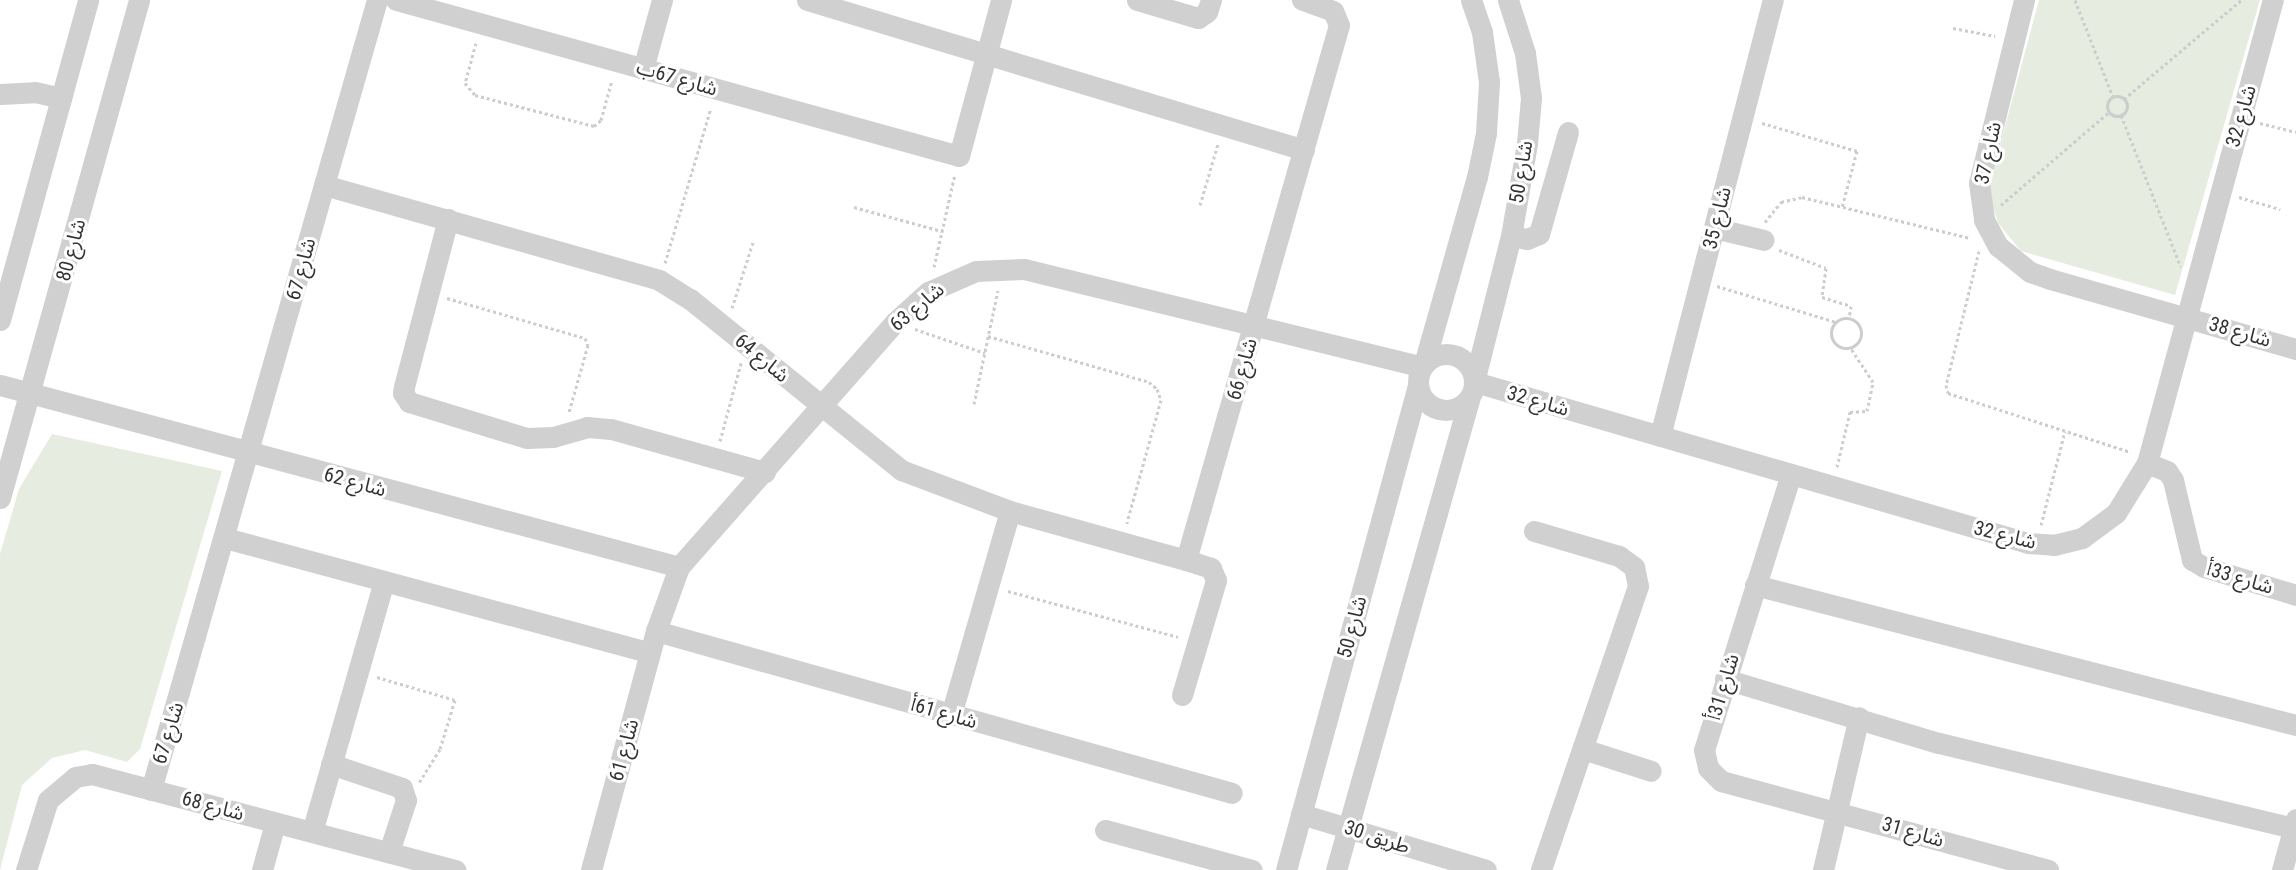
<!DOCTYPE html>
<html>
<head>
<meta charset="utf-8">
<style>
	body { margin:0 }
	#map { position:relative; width:2296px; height:870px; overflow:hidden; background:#fff; font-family:"Roboto Condensed","Noto Sans Arabic",sans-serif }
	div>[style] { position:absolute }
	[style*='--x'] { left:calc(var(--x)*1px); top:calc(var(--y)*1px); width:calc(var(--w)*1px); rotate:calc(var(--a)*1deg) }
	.green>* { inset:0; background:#e6ecdf }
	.path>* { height:3px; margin-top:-1.5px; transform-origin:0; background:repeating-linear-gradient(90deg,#cdcdcd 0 3px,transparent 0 6px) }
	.path>.ring { margin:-1.5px; padding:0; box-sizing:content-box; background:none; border:3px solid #cdcdcd; border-radius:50% }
	.minor>* { height:21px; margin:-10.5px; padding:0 10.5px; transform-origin:10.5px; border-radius:10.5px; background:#d0d0d0 }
	.minor>.ring { margin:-10.5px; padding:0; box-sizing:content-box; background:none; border:21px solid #d0d0d0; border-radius:50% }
	span { translate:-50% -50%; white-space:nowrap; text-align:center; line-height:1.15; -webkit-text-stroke:6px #fff; paint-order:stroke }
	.street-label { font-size:20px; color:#333 }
</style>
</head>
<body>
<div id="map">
	<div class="green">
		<div style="clip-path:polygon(2039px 0,2260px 0,2175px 295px,2021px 251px,1998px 223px,1988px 190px)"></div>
		<div style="clip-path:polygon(52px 434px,222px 471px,140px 749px,127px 762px,85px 750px,52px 758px,22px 785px,0 870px,0 554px,19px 489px)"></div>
	</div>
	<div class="path">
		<div style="--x:2075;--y:0;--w:104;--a:68.6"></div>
		<div style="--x:1953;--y:28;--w:43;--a:10.8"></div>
		<div style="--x:476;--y:43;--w:41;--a:105.4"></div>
		<div style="--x:465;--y:83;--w:16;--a:50"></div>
		<div style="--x:475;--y:95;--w:123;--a:14.6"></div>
		<div style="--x:594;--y:126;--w:9;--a:-41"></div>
		<div style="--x:601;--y:120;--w:41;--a:-74.6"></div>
		<div class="ring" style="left:2107px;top:96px;width:17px;height:17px"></div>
		<div style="--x:2124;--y:99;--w:153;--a:-40.2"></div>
		<div style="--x:2121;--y:115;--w:163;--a:68.5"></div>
		<div style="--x:1762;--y:123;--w:99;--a:16.4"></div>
		<div style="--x:1857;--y:151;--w:58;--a:105"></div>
		<div style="--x:2260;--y:123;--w:37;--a:14"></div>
		<div style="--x:2239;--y:197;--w:43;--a:16.3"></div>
		<div style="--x:1200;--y:205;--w:64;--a:-73.6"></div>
		<div style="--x:2001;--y:205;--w:143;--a:-40.7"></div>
		<div style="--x:854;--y:207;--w:91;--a:15.3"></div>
		<div style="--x:1765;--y:222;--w:26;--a:-51"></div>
		<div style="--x:1781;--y:202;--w:22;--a:-13"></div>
		<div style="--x:1802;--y:197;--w:173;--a:13.7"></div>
		<div style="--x:1779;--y:250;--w:50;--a:21"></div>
		<div style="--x:1826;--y:268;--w:29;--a:98"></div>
		<div style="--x:1822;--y:297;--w:30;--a:17"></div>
		<div style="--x:1851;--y:306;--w:13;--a:99"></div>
		<div style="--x:1979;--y:251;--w:138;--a:103.8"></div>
		<div style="--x:1946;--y:385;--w:8;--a:76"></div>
		<div style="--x:1948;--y:393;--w:192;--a:17.9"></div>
		<div style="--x:665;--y:263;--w:162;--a:-73.5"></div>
		<div style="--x:934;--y:267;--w:95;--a:-77.3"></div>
		<div style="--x:1717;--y:286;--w:124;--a:16.8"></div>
		<div style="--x:447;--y:298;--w:144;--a:16.2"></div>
		<div style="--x:585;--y:338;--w:8;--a:67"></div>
		<div style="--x:588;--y:345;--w:70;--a:105.8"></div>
		<div style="--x:732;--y:308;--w:69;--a:-72.3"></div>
		<div class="ring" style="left:1831px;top:318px;width:27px;height:27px"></div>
		<div style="--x:915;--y:329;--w:74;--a:18.9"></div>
		<div style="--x:988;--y:336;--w:167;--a:15.9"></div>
		<div style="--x:1149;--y:382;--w:11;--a:41"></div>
		<div style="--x:1157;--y:389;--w:12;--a:70"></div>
		<div style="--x:1161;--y:400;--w:128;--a:105.5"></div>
		<div style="--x:974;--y:404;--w:116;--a:-78.1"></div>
		<div style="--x:720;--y:441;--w:81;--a:-74.9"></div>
		<div style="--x:1837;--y:467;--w:57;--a:-76.7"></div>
		<div style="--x:1850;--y:412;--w:17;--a:-3"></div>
		<div style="--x:1867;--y:411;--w:30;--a:-78"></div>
		<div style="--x:1873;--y:382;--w:42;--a:-123.3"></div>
		<div style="--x:2041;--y:525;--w:97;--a:-75.7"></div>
		<div style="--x:1008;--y:591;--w:176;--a:15.1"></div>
		<div style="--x:377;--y:677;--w:81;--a:16.4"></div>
		<div style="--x:455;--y:700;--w:51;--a:107"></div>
		<div style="--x:440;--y:749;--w:39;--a:122"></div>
	</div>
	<div class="minor">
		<div style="--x:396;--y:0;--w:584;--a:15.49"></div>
		<div style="--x:959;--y:156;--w:162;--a:-74.9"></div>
		<div style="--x:807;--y:0;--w:519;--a:16.79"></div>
		<div style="--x:1137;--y:0;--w:64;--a:16.4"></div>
		<div style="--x:1198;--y:18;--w:11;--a:-34"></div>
		<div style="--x:1207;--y:12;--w:13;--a:-72"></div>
		<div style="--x:2024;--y:0;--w:188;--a:103.8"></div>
		<div style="--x:1979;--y:183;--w:37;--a:82"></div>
		<div style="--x:1984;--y:220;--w:30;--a:62"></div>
		<div style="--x:1998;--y:246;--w:41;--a:39.1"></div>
		<div style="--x:2030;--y:272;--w:21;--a:19"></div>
		<div style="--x:2050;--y:279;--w:256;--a:15.9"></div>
		<div style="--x:643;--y:69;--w:72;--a:-74.6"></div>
		<div style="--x:0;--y:94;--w:35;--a:-3"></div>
		<div style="--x:35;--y:92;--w:27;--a:13"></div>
		<div style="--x:324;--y:185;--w:348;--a:15.8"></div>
		<div style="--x:659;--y:280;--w:36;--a:32"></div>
		<div style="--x:690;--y:299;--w:272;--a:39"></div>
		<div style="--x:901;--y:470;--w:116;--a:20.6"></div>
		<div style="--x:1010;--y:511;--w:183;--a:15.6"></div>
		<div style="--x:448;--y:219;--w:174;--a:104.7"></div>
		<div style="--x:404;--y:387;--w:6;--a:99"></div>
		<div style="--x:403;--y:393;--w:11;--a:56"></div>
		<div style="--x:409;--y:402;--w:123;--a:17"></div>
		<div style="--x:527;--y:438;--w:26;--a:-2"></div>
		<div style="--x:553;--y:437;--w:35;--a:-16"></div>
		<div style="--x:587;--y:427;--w:24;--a:5"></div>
		<div style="--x:611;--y:429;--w:160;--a:15.6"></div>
		<div style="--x:1714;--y:228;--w:51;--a:13.5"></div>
		<div style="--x:1511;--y:236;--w:16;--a:11"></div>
		<div style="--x:1527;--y:239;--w:13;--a:-23"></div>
		<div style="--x:1539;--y:234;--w:106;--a:-74.1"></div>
		<div style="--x:0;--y:320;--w:332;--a:-74.6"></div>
		<div class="ring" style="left:1418px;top:354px;width:35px;height:35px"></div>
		<div style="--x:1424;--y:364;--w:194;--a:-74.2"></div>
		<div style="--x:1477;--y:177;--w:45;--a:-78.4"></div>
		<div style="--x:1486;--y:133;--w:51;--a:-86.6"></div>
		<div style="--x:1489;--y:82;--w:50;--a:-98"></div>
		<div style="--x:1482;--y:32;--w:34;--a:-109"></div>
		<div style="--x:1475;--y:378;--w:146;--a:-75.8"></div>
		<div style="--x:1511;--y:236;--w:94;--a:-80.2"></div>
		<div style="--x:1527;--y:143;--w:45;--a:-84.9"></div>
		<div style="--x:1531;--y:98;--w:45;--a:-97.6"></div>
		<div style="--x:1525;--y:53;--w:56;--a:-107.8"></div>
		<div style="--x:1475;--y:382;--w:576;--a:16.23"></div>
		<div style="--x:2028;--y:543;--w:26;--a:4"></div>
		<div style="--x:2054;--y:545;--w:29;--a:-14"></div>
		<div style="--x:2082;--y:538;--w:42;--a:-36.3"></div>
		<div style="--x:2116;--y:513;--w:59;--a:-58.2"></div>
		<div style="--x:2147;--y:463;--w:480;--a:-74.8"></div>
		<div style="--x:0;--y:385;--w:703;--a:15"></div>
		<div style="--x:1660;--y:436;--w:450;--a:-75.5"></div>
		<div style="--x:2147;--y:463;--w:22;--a:22"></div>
		<div style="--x:2167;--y:471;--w:11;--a:56"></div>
		<div style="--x:2173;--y:480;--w:82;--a:76.6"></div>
		<div style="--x:2192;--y:560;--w:14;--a:30"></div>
		<div style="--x:2204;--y:567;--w:96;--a:16.9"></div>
		<div style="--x:1791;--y:474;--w:289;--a:107.5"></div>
		<div style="--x:1704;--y:750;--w:18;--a:77"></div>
		<div style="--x:1708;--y:768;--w:18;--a:45"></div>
		<div style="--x:1721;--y:781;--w:339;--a:15.2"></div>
		<div style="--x:0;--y:498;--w:517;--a:-74.4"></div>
		<div style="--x:1534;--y:531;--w:89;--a:16.4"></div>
		<div style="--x:1619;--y:556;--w:19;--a:36"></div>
		<div style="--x:1634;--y:567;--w:19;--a:78"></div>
		<div style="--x:1638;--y:586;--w:300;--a:108.9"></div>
		<div style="--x:225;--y:538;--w:440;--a:15.1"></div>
		<div style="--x:1755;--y:585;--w:559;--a:14.51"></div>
		<div style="--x:656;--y:631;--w:598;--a:15.71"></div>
		<div style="--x:1725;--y:679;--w:223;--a:16.7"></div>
		<div style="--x:1939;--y:743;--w:364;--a:13.5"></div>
		<div style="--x:1182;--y:695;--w:120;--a:-73.5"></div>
		<div style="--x:1216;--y:580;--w:13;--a:-113"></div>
		<div style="--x:1211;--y:568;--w:26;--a:-162"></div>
		<div style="--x:1186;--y:560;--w:556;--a:-74.04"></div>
		<div style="--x:1339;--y:25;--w:15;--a:-113"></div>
		<div style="--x:1333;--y:11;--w:33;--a:-160"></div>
		<div style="--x:951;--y:715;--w:212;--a:-73.9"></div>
		<div style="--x:1583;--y:749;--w:71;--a:17.9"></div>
		<div style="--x:331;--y:764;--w:75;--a:18.7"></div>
		<div style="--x:402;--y:788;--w:13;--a:72"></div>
		<div style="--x:406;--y:800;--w:55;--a:108.1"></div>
		<div style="--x:151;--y:790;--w:822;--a:-74.04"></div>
		<div style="--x:1301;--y:814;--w:193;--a:16.8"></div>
		<div style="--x:1105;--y:830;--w:152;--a:15.2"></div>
		<div style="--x:312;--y:832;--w:261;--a:-74"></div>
		<div style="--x:26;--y:870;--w:73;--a:-72.6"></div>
		<div style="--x:48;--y:800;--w:35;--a:-40"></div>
		<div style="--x:75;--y:777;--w:17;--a:-10"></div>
		<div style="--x:92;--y:774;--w:376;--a:14.8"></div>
		<div style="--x:262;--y:870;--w:49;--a:-74.5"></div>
		<div style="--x:591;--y:870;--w:248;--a:-74.8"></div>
		<div style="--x:656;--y:631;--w:68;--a:-70.2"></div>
		<div style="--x:679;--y:567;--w:327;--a:-48.6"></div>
		<div style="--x:895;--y:322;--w:45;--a:-42.3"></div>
		<div style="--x:928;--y:292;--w:52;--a:-23.6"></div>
		<div style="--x:976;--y:271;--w:48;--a:-2.4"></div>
		<div style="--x:1024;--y:269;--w:410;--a:13.8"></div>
		<div style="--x:1286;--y:870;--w:503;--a:-74.77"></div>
		<div style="--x:1336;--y:870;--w:489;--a:-74.2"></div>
		<div style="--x:1823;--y:870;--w:157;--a:-76.8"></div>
		<div style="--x:2282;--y:870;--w:53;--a:-74.6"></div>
	</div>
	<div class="street-label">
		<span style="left:677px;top:78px;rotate:16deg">شارع 67ب</span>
		<span style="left:2241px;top:116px;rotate:-74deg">شارع 32</span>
		<span style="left:1988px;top:153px;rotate:-78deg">شارع 37</span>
		<span style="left:1521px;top:172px;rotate:-81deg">شارع 50</span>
		<span style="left:1717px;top:218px;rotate:-76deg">شارع 35</span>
		<span style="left:71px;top:250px;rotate:-75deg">شارع 80</span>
		<span style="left:301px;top:269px;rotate:-75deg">شارع 67</span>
		<span style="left:917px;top:307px;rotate:-40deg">شارع 63</span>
		<span style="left:2240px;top:332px;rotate:16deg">شارع 38</span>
		<span style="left:762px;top:358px;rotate:40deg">شارع 64</span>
		<span style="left:1242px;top:369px;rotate:-74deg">شارع 66</span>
		<span style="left:1538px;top:401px;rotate:16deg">شارع 32</span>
		<span style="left:355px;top:482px;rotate:15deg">شارع 62</span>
		<span style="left:2005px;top:535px;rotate:14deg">شارع 32</span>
		<span style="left:2240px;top:578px;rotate:17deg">شارع 33أ</span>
		<span style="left:1352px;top:627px;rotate:-75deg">شارع 50</span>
		<span style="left:1723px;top:687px;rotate:-73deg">شارع 31أ</span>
		<span style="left:944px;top:713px;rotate:16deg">شارع 61أ</span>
		<span style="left:168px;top:733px;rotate:-73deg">شارع 67</span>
		<span style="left:624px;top:750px;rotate:-75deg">شارع 61</span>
		<span style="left:213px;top:806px;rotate:15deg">شارع 68</span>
		<span style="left:1913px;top:832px;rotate:16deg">شارع 31</span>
		<span style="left:1377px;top:837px;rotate:18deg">طريق 30</span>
	</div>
</div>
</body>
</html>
